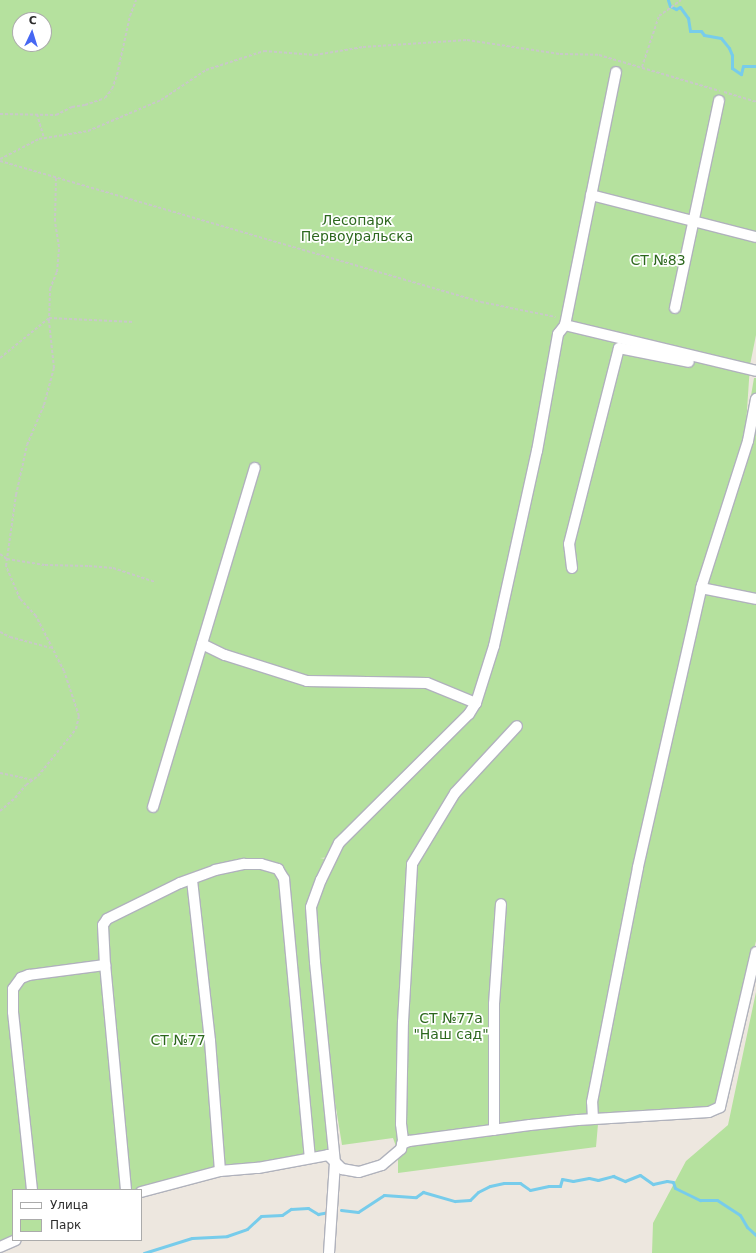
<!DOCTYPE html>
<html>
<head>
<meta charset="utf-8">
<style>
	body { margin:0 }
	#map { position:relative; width:756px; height:1253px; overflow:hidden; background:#ede7df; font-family:"DejaVu Sans",sans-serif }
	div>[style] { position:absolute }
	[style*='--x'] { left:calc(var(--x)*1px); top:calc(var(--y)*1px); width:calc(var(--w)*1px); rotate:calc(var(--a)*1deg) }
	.green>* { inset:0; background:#b5e19e }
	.stream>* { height:3px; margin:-1.5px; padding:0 1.5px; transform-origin:1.5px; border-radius:1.5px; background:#77cceb }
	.path>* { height:2px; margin-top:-1px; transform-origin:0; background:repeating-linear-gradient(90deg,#c8c8c8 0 3px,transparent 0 5px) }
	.roads { filter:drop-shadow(1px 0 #b0b2bc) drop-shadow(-1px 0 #b0b2bc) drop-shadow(0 1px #b0b2bc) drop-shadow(0 -1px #b0b2bc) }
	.minor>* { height:10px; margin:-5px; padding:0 5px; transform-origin:5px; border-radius:5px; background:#fff }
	span { translate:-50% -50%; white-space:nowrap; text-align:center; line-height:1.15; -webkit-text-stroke:3.5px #fff; paint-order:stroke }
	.park-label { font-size:14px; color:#2d681e }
	.legend { position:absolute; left:12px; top:1189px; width:130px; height:52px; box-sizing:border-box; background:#fff; border:1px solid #ababab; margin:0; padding:5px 7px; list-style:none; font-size:12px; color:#2c2c2c }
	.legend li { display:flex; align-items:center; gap:8px; height:20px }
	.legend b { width:20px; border:1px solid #ababab }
	.north { position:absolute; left:12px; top:12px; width:40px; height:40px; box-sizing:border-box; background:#fff; border:1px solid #ababab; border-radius:50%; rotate:4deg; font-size:11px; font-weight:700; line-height:16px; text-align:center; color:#2c2c2c }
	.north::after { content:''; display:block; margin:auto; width:14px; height:18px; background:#4667f3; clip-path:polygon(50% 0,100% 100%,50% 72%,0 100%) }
</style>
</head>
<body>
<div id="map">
	<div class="green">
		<div style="clip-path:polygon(evenodd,0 0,756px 0,756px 335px,750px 365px,746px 425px,754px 378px,756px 378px,756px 941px,715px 1115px,598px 1124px,596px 1147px,398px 1173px,398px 1152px,393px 1138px,342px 1145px,324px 1034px,315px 908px,335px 857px,320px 858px,326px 859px,309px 907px,338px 1155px,141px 1190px,13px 1190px,13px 1240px,22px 1240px,0 1250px,0 0,20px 20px,44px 20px,44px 44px,20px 44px,20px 20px)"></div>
		<div style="clip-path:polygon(756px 992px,756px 1253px,652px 1253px,653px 1223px,686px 1161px,728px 1125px)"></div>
	</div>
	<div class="stream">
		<div style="--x:668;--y:0;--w:6;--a:72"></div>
		<div style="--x:670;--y:6;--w:7;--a:27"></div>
		<div style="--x:676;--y:9;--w:4;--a:-27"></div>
		<div style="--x:680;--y:7;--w:14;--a:54"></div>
		<div style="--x:688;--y:18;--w:13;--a:81"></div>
		<div style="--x:690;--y:31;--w:11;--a:0"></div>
		<div style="--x:701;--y:31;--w:5;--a:53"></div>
		<div style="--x:704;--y:35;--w:17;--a:10"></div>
		<div style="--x:721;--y:38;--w:13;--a:51"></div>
		<div style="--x:729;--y:48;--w:8;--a:67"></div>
		<div style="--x:732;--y:55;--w:13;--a:90"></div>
		<div style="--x:732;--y:68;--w:11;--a:34"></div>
		<div style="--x:741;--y:74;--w:8;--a:-76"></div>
		<div style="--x:743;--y:66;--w:13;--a:0"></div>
		<div style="--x:341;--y:1210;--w:17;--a:7"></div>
		<div style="--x:358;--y:1212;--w:31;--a:-33"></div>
		<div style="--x:384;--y:1195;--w:32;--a:4"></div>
		<div style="--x:416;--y:1197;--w:9;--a:-36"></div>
		<div style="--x:423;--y:1192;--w:33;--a:16"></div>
		<div style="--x:455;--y:1201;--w:15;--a:-4"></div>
		<div style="--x:470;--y:1200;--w:11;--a:-45"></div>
		<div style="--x:478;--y:1192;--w:13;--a:-27"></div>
		<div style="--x:490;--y:1186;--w:14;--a:-12"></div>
		<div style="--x:504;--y:1183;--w:16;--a:0"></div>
		<div style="--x:520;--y:1183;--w:12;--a:35"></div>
		<div style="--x:530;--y:1190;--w:19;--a:-12"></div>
		<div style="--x:549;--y:1186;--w:11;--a:0"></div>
		<div style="--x:560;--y:1186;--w:7;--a:-74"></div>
		<div style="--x:562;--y:1179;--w:11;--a:10"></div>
		<div style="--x:573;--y:1181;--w:16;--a:-11"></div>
		<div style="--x:589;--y:1178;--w:9;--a:13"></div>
		<div style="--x:598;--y:1180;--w:16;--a:-15"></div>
		<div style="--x:613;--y:1176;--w:13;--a:23"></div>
		<div style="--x:625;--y:1181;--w:16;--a:-22"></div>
		<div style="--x:640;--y:1175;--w:16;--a:35"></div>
		<div style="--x:653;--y:1184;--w:14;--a:-12"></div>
		<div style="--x:667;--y:1181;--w:6;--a:9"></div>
		<div style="--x:673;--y:1182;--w:6;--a:72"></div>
		<div style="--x:675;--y:1188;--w:28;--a:26"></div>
		<div style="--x:700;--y:1200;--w:17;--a:0"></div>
		<div style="--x:717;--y:1200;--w:27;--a:33"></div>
		<div style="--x:740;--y:1215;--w:14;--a:60"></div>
		<div style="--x:747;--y:1227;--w:12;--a:42"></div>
		<div style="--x:144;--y:1253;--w:50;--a:-17.4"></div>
		<div style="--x:192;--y:1238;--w:35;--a:-3"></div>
		<div style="--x:227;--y:1236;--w:21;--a:-19"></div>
		<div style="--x:247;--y:1229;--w:19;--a:-43"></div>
		<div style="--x:261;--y:1216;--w:21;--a:-3"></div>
		<div style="--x:282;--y:1215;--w:11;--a:-34"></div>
		<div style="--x:291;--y:1209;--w:17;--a:-3"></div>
		<div style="--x:308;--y:1208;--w:12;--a:31"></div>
		<div style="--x:318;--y:1214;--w:11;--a:-10"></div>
	</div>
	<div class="path">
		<div style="--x:642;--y:67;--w:54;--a:-71.6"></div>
		<div style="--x:659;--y:16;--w:27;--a:-36"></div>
		<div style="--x:724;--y:92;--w:34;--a:17"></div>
		<div style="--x:0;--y:114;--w:56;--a:1"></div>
		<div style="--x:56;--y:115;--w:18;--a:-27"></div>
		<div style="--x:72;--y:107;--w:13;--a:-9"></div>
		<div style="--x:85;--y:105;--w:21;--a:-19"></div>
		<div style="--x:105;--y:98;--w:11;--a:-52"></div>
		<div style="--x:112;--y:89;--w:15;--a:-70"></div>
		<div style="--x:117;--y:75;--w:60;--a:-77.6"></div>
		<div style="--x:130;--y:16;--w:17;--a:-69"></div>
		<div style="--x:37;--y:114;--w:25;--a:74"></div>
		<div style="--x:0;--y:159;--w:44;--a:-27.1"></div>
		<div style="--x:39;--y:139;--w:50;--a:-9.3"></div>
		<div style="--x:88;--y:131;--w:79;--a:-23"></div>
		<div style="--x:161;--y:100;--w:54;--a:-33.7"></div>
		<div style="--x:206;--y:70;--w:61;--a:-18.1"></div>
		<div style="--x:264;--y:51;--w:51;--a:4.5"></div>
		<div style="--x:315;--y:55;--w:49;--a:-9.5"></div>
		<div style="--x:363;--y:47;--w:104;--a:-3.9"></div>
		<div style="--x:467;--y:40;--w:94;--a:8.6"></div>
		<div style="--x:560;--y:54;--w:39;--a:1"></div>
		<div style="--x:599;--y:55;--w:126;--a:16.6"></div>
		<div style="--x:0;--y:161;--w:501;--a:16.34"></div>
		<div style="--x:481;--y:302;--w:76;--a:11.3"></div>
		<div style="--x:0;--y:358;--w:63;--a:-39.2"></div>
		<div style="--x:49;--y:318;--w:85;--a:2.7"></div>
		<div style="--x:0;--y:554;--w:9;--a:36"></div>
		<div style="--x:7;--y:559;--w:38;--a:9"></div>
		<div style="--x:45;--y:565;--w:44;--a:1.3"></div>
		<div style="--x:89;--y:566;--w:24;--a:5"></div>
		<div style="--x:113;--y:568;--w:44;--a:18.4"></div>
		<div style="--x:0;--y:632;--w:11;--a:27"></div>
		<div style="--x:10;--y:637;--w:42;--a:15"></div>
		<div style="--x:0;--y:773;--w:34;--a:12"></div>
		<div style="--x:0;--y:811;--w:20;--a:-41"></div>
		<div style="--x:15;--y:798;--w:17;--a:-50"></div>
		<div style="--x:26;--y:785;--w:15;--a:-37"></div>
		<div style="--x:38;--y:776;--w:60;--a:-51"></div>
		<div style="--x:76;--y:729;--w:13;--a:-77"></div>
		<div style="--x:79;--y:716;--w:47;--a:-108.4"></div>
		<div style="--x:64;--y:671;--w:62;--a:-117"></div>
		<div style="--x:36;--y:616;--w:23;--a:-133"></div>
		<div style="--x:20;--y:599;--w:36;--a:-113"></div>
		<div style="--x:6;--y:566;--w:72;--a:-82"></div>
		<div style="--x:16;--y:495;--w:51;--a:-77.6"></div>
		<div style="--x:27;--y:445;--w:43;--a:-67"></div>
		<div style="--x:44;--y:405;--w:38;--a:-75"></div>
		<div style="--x:54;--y:368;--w:47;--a:-96.1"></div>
		<div style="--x:49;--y:321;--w:32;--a:-88"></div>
		<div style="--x:50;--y:289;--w:18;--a:-68"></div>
		<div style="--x:57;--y:272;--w:25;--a:-85"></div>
		<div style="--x:59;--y:247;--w:26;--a:-99"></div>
		<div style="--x:55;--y:221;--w:44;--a:-88.7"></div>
	</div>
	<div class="roads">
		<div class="minor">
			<div style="--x:591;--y:195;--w:170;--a:14.3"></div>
			<div style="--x:675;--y:308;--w:212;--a:-78"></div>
			<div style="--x:565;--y:325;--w:258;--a:-78.6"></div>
			<div style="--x:572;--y:568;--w:24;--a:-97"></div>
			<div style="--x:569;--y:544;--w:202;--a:-75.7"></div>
			<div style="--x:619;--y:348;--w:71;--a:11.3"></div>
			<div style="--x:701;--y:588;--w:56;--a:11.3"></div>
			<div style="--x:202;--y:644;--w:25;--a:26"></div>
			<div style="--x:225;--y:655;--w:86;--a:17.6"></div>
			<div style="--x:307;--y:681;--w:120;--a:1"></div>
			<div style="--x:427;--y:683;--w:53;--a:22.2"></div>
			<div style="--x:153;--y:807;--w:354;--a:-73.3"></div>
			<div style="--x:192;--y:880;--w:162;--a:83.6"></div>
			<div style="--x:210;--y:1041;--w:130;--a:85.6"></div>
			<div style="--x:593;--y:1119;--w:17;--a:-93"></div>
			<div style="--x:592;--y:1102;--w:239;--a:-78.9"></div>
			<div style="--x:638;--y:867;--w:289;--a:-77.2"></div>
			<div style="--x:702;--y:585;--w:151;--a:-72.3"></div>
			<div style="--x:748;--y:441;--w:43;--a:-79.2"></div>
			<div style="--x:494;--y:1130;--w:126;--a:-90"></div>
			<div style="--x:494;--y:1004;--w:100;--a:-86"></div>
			<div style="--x:402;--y:1144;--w:8;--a:-23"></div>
			<div style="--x:409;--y:1141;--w:122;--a:-7.5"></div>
			<div style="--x:530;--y:1125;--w:48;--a:-5.9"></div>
			<div style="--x:578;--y:1120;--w:131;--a:-3.5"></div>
			<div style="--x:709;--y:1112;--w:12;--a:-24"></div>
			<div style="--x:720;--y:1107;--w:159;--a:-76.9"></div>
			<div style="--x:32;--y:1190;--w:179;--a:-96.1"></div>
			<div style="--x:13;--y:1012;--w:23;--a:-90"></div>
			<div style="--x:13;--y:989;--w:14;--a:-54"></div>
			<div style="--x:21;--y:978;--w:9;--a:-21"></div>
			<div style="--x:29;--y:975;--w:77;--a:-7.5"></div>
			<div style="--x:126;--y:1190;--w:226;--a:-95.3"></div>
			<div style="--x:105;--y:965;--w:40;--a:-92.9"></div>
			<div style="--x:103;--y:925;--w:7;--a:-56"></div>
			<div style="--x:107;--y:919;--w:81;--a:-26.3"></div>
			<div style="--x:180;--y:883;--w:37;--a:-20"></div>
			<div style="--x:215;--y:870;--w:30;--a:-12"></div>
			<div style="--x:244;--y:864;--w:17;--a:0"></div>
			<div style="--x:261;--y:864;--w:18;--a:16"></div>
			<div style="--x:278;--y:869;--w:12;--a:59"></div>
			<div style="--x:284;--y:879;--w:280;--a:84.7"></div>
			<div style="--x:141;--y:1192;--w:82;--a:-14.9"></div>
			<div style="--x:220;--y:1171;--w:38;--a:-5"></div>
			<div style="--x:258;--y:1168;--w:71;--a:-10.5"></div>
			<div style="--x:328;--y:1155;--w:20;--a:45"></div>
			<div style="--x:342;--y:1169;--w:17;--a:10"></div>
			<div style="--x:359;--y:1172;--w:24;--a:-17"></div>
			<div style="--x:382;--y:1165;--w:25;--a:-40"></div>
			<div style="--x:401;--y:1149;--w:9;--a:-77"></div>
			<div style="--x:403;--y:1140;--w:16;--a:-97"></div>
			<div style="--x:401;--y:1124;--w:102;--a:-88.9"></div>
			<div style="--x:403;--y:1022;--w:158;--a:-86.7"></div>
			<div style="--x:412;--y:864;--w:83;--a:-58.8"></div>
			<div style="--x:455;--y:793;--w:91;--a:-47.2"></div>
			<div style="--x:0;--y:1247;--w:17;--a:-24"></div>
			<div style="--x:329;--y:1253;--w:90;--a:-86.2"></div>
			<div style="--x:335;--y:1163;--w:202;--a:-95.7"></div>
			<div style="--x:315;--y:962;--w:55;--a:-94.2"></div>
			<div style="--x:311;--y:907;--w:29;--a:-70"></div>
			<div style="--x:321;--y:880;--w:41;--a:-64.1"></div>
			<div style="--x:339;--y:843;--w:183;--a:-44.8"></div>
			<div style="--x:469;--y:714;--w:13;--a:-58"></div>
			<div style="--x:476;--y:703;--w:60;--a:-72.5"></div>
			<div style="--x:494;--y:646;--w:200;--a:-77.6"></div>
			<div style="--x:537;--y:451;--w:119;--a:-79.8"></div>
			<div style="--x:558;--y:334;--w:11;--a:-52"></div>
			<div style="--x:565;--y:325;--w:196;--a:13.5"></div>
		</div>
	</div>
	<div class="park-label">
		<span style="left:357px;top:228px">Лесопарк<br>Первоуральска</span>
		<span style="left:658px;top:260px">СТ №83</span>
		<span style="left:451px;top:1026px">СТ №77а<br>"Наш сад"</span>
		<span style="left:178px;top:1040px">СТ №77</span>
	</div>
	<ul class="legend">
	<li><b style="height:5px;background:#fff"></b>Улица</li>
	<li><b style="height:11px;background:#b5e19e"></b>Парк</li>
	</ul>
	<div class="north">С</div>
</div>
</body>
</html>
